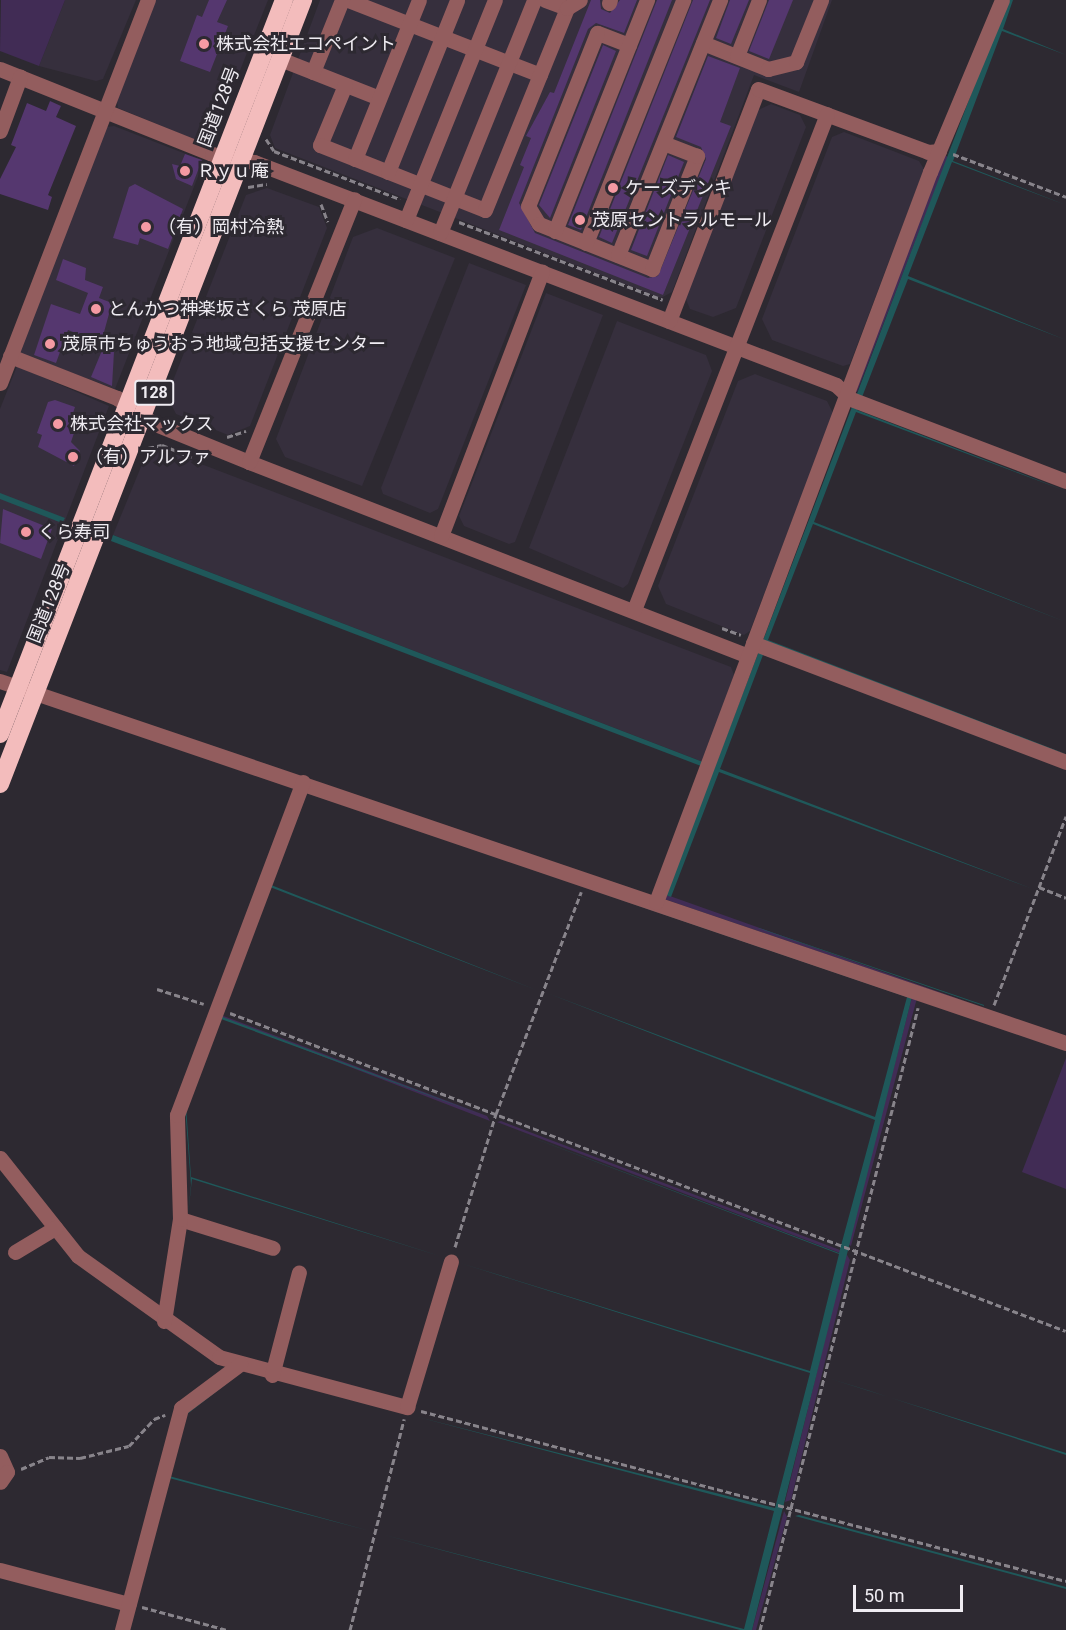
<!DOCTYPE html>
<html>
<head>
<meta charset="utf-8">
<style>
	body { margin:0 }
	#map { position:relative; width:1066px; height:1630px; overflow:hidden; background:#2d2931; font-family:Roboto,"Noto Sans JP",sans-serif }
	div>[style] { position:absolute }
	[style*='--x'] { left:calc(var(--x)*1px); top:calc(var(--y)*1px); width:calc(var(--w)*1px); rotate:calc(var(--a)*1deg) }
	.built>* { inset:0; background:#362f3d }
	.green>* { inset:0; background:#412c55 }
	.water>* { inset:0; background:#1f585a }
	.building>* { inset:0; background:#55376f }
	.path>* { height:3px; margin-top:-1.5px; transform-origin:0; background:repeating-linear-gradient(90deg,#88848b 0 6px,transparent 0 9px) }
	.minor>* { height:15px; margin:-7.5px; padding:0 7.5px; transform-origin:7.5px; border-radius:7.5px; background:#935d5e }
	.highway>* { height:18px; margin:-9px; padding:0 9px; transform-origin:9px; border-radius:9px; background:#f3bcbc }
	.dots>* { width:16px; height:16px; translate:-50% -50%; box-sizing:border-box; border:3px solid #2d2931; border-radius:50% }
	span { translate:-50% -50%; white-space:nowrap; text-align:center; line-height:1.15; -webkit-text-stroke:6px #2d2931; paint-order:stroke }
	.shield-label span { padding:2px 4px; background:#2d2931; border:2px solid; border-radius:4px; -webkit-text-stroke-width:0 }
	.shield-label { font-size:16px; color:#efecf2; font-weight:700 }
	.poi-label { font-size:18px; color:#efecf2 }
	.left { translate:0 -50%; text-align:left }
	.street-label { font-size:18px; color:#efecf2 }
	.scale { position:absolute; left:853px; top:1585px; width:110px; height:27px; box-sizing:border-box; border:3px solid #efecf2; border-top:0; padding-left:8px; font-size:18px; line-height:21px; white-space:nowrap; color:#efecf2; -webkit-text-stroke:4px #2d2931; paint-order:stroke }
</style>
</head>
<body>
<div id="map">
	<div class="built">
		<div style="clip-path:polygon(65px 0,136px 0,103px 79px,96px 81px,39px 66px)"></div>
		<div style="clip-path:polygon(155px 0,268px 0,210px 146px,118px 108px,117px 101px)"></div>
		<div style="clip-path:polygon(320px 0,832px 0,799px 92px,754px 75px,672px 292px,661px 298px,275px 148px,270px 135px)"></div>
		<div style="clip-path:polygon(771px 104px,800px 115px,806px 127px,736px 308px,713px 317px,690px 309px,685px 297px,756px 111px)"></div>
		<div style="clip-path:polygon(114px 126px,204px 161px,115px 389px,19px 353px,106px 127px)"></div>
		<div style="clip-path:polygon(844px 132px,919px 161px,924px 169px,850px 364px,843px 366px,772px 340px,762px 319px,832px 137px)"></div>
		<div style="clip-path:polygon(267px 188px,319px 207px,327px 228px,250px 426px,228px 435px,176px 414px,167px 396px,246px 195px)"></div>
		<div style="clip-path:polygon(377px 228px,455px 258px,362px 486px,285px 457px,276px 439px,353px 237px)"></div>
		<div style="clip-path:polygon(469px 263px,526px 285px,438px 509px,430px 513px,383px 494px,381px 488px)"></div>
		<div style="clip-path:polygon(546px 293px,603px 315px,515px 542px,509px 544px,464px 526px,459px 516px)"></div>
		<div style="clip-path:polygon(617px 321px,706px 355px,712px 371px,628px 584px,623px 588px,529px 548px)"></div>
		<div style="clip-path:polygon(17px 366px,109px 406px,7px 672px,0 670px,0 409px)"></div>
		<div style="clip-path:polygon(755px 374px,827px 401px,833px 413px,750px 631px,744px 635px,666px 604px,658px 586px,738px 381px)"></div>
		<div style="clip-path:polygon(162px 449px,731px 667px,734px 675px,703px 762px,113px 535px,145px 457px)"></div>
	</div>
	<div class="green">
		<div style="clip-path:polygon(1px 0,65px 0,39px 66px,0 51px)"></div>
		<div style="clip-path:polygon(944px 155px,948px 157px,857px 392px,854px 391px)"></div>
		<div style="clip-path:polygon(759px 650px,667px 895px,987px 1009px,664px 899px)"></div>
		<div style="clip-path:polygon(912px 997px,917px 998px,851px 1246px,848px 1244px)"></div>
		<div style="clip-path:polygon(221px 1015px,487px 1116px,490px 1121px,220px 1017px,185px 1106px,191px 1185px,188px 1217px,191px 1185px,185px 1106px,218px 1016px)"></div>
		<div style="clip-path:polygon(1066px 1058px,1066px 1189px,1022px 1172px)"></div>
		<div style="clip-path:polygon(501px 1121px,840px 1250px,840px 1253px,497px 1122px)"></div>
		<div style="clip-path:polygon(846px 1253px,850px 1260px,791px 1500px,785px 1502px)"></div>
		<div style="clip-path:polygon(784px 1511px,787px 1517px,756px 1630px,752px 1630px)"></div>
	</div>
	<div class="water">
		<div style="clip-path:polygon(1007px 0,1013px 0,1003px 29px,1066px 55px,1002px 31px,953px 161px,1066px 205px,952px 162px,908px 276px,1066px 340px,908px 279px,857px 410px,1066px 491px,856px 412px,814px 522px,1066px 622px,813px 524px,768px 640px,1066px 754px,763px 655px,720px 769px,1033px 889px,719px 772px,671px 897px,666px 895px)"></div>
		<div style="clip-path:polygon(0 493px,65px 518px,62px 523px,0 499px)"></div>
		<div style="clip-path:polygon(113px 535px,703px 762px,701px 766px,111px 541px)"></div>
		<div style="clip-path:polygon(306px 791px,383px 818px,307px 793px,271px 885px,539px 991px,270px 887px,223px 1004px)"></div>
		<div style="clip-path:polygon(586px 888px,912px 997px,752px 1630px,740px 1630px,381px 1534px,744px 1629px,774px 1511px,414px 1416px,775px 1508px,810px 1373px,457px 1262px,810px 1371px,839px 1254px,496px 1124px,839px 1253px,875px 1120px,547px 993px,875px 1117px,907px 997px)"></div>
		<div style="clip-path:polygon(758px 928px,759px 928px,984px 1005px,984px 1006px)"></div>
		<div style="clip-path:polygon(220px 1016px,485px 1116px,221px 1019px,186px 1106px,191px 1177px,443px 1257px,192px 1179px,188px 1215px,191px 1185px,185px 1106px)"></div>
		<div style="clip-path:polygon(243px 1371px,186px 1415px,169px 1476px,370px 1531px,169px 1478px,185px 1415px)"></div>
		<div style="clip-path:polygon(828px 1378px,1066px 1453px,1066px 1455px,867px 1390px)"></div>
		<div style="clip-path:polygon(799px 1515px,1066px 1587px,1066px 1589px,795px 1516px)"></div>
	</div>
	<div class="building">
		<div style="clip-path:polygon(209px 0,227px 0,217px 22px,228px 26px,210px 72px,180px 61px,197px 15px,202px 17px)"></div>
		<div style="clip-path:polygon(591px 0,600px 0,601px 9px,610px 13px,620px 0,637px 0,624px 33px,596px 23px,588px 29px,519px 203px,535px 233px,648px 278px,658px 276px,706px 159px,701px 147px,676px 137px,708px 56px,740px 68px,720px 122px,731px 126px,663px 295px,499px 230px,524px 167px,520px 165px,531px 138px,526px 136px,550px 92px,554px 93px)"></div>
		<div style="clip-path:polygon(657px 0,672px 0,581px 230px,568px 225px)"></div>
		<div style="clip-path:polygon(693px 0,710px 0,612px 243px,599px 237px)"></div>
		<div style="clip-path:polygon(730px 0,749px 0,731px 44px,716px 38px)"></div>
		<div style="clip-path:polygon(769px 0,793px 0,769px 59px,749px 51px)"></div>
		<div style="clip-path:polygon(603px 45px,616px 51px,550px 218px,539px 205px)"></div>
		<div style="clip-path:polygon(50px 101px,61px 106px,56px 117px,76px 126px,48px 195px,52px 197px,48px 210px,0 194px,0 179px,16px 147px,11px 145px,27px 103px,46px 111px)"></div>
		<div style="clip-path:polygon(185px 154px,202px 160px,192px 186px,176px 179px,172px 164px,180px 166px)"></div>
		<div style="clip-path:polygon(668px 155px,684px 162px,647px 256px,631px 250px)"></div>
		<div style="clip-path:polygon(135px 184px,183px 209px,168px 249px,140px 238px,138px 245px,113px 238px,129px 187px)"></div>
		<div style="clip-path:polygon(63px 259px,86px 268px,85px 280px,103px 287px,99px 298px,112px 303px,101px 343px,68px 330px,56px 363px,34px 355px,51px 304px,80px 314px,88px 293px,56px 280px)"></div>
		<div style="clip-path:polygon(103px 348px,114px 352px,112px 386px,91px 377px)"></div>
		<div style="clip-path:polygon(55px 400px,75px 407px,73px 413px,80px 415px,71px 442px,80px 451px,74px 466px,38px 447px,42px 435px,37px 433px,48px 402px)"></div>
		<div style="clip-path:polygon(3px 509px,52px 529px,41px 559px,0 543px)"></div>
	</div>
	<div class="path">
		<div style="--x:266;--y:139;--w:14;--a:56"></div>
		<div style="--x:274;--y:151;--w:135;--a:20.9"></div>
		<div style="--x:953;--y:154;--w:121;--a:20.8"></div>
		<div style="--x:248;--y:187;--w:19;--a:-9"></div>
		<div style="--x:321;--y:204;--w:19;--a:69"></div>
		<div style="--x:459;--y:222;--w:218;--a:20.9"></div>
		<div style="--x:227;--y:437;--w:20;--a:-18"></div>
		<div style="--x:148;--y:448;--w:14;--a:-12"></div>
		<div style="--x:162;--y:445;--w:32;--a:22"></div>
		<div style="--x:722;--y:628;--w:20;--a:20"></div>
		<div style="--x:1039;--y:887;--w:29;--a:22"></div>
		<div style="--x:157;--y:989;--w:49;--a:17.7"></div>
		<div style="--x:994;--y:1005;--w:202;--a:-69.1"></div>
		<div style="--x:230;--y:1013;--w:894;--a:20.83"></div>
		<div style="--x:455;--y:1247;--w:139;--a:-72.9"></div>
		<div style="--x:496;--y:1114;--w:238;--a:-69"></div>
		<div style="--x:421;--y:1411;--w:667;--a:14.77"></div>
		<div style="--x:21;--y:1469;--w:30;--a:-23"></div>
		<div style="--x:49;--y:1457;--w:31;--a:2"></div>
		<div style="--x:80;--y:1458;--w:50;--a:-13.8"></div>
		<div style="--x:129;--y:1446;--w:37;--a:-47"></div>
		<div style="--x:154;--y:1419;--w:12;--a:-20"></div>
		<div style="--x:142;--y:1607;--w:88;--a:15.1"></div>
		<div style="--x:350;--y:1630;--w:218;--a:-75.6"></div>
		<div style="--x:760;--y:1630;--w:642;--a:-75.75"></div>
	</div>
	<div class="minor">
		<div style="--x:348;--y:0;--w:206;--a:21.3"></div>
		<div style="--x:545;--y:0;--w:23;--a:20"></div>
		<div style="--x:609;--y:3;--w:3;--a:-72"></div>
		<div style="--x:703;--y:43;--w:70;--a:21.8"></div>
		<div style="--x:768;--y:69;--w:29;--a:-14"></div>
		<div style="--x:796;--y:62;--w:67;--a:-68"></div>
		<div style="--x:629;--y:45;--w:34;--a:-159"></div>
		<div style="--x:597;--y:33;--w:186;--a:111.7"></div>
		<div style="--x:528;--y:206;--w:21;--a:59"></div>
		<div style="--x:539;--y:224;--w:122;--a:21.7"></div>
		<div style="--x:652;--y:269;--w:122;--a:-68.3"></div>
		<div style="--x:697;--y:156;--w:36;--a:-159"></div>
		<div style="--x:737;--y:56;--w:60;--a:-68.6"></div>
		<div style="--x:280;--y:59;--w:106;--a:21.5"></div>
		<div style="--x:0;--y:69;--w:228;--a:21.8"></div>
		<div style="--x:212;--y:154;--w:43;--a:10.8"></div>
		<div style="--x:254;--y:162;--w:623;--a:20.96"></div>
		<div style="--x:836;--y:385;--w:21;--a:43"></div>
		<div style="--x:851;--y:399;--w:230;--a:20.9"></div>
		<div style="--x:313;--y:72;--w:78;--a:-68.1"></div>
		<div style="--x:345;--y:85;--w:65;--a:112.6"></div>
		<div style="--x:320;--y:145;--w:177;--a:21.5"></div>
		<div style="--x:485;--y:210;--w:218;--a:-67.9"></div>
		<div style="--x:567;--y:8;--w:15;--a:-32"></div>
		<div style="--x:0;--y:131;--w:58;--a:-69.7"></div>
		<div style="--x:355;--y:159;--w:171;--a:-68.1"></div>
		<div style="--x:388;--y:172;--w:185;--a:-68.1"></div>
		<div style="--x:406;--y:220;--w:237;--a:-68"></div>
		<div style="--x:555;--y:231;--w:249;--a:-68.3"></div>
		<div style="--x:440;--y:233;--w:251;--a:-68"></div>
		<div style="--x:586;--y:243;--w:262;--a:-68.2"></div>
		<div style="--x:618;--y:255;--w:275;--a:-68.2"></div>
		<div style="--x:669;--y:321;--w:248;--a:-69"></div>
		<div style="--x:758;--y:89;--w:181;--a:20.3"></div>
		<div style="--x:928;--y:152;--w:11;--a:-5"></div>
		<div style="--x:10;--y:356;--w:115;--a:21.4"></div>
		<div style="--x:117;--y:398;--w:44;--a:34.8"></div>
		<div style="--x:153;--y:423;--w:104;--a:22.1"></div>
		<div style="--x:249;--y:462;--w:535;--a:21.24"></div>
		<div style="--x:0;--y:383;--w:411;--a:-68.9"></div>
		<div style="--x:249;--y:462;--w:283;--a:-68.2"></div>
		<div style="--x:441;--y:536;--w:283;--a:-69.1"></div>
		<div style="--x:634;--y:610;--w:532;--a:-68.74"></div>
		<div style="--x:753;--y:643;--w:335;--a:20.8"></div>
		<div style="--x:0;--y:681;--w:1126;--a:18.76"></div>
		<div style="--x:656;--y:902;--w:780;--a:-69.43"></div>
		<div style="--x:930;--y:172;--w:186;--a:-67.3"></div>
		<div style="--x:0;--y:1158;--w:125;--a:51.5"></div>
		<div style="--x:78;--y:1256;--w:173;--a:35.6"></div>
		<div style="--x:219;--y:1357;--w:195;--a:14.9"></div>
		<div style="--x:407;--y:1407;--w:152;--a:-73.2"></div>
		<div style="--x:180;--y:1219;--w:97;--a:17.3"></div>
		<div style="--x:15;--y:1252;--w:47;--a:-31"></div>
		<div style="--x:164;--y:1321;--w:103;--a:-81.1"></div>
		<div style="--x:180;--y:1219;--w:104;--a:-91.7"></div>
		<div style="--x:177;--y:1115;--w:356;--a:-69.3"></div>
		<div style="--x:272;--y:1375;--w:106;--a:-75.3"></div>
		<div style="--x:0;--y:1456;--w:17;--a:66"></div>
		<div style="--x:7;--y:1472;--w:12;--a:125"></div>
		<div style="--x:0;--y:1570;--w:133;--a:14.8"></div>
		<div style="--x:122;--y:1630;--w:230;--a:-75.1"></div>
		<div style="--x:181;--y:1408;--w:74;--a:-36.7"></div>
	</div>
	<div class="highway">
		<div style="--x:0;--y:734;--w:787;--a:-68.85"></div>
		<div style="--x:0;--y:784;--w:841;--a:-68.87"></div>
	</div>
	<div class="dots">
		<div style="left:204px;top:44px;background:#f49aa3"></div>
		<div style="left:185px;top:171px;background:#f49aa3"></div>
		<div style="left:613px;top:188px;background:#f49aa3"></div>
		<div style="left:580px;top:220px;background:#f49aa3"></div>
		<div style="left:146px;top:227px;background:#f49aa3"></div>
		<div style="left:96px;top:309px;background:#f49aa3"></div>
		<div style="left:50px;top:344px;background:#f49aa3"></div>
		<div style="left:58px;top:424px;background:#f49aa3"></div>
		<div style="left:73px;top:457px;background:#f49aa3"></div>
		<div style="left:26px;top:532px;background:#f49aa3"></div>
	</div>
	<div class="shield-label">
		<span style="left:154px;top:393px">128</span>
	</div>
	<div class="poi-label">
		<span class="left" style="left:216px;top:44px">株式会社エコペイント</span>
		<span class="left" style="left:197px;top:171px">Ｒｙｕ庵</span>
		<span class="left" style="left:625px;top:188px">ケーズデンキ</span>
		<span class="left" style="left:592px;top:220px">茂原セントラルモール</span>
		<span class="left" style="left:158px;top:227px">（有）岡村冷熱</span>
		<span class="left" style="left:108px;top:309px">とんかつ神楽坂さくら 茂原店</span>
		<span class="left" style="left:62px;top:344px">茂原市ちゅうおう地域包括支援センター</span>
		<span class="left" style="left:70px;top:424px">株式会社マックス</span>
		<span class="left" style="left:85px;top:457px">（有）アルファ</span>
		<span class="left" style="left:38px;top:532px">くら寿司</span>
	</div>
	<div class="street-label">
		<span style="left:219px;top:107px;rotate:-69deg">国道128号</span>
		<span style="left:49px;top:603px;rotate:-68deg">国道128号</span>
	</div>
	<div class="scale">50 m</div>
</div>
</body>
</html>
